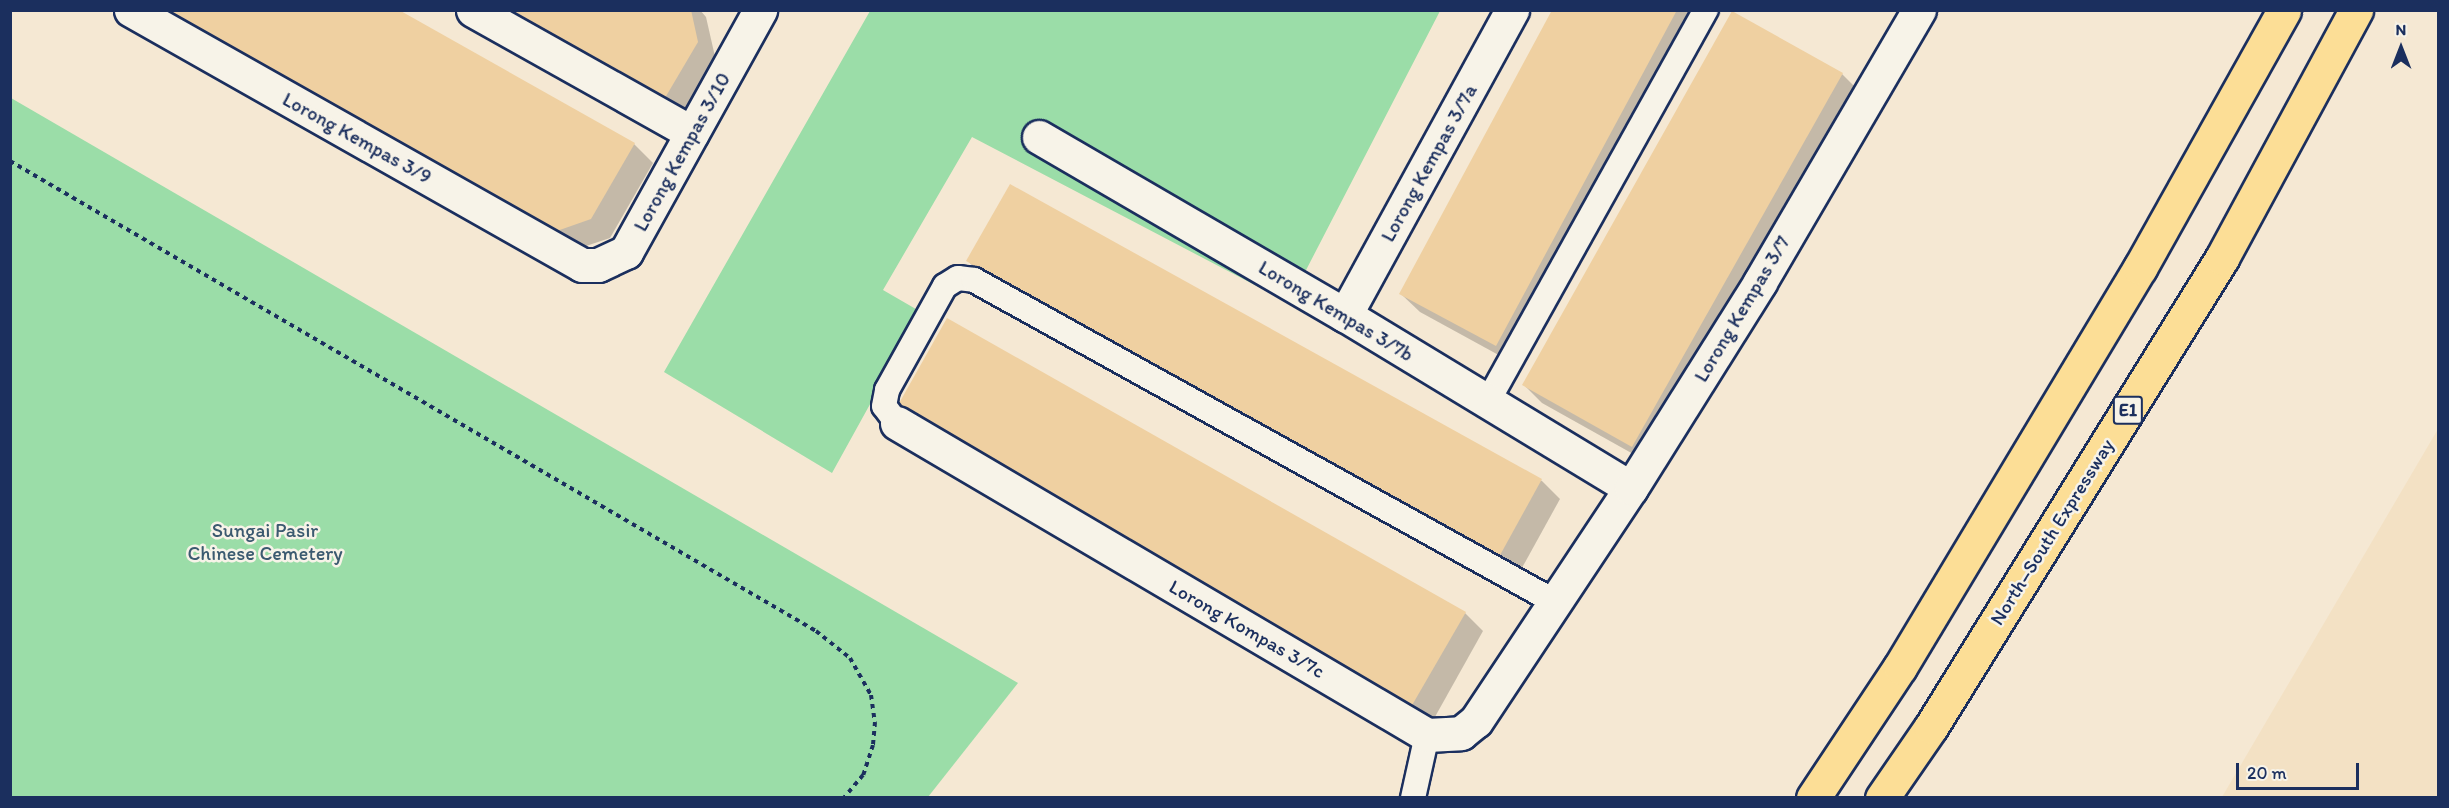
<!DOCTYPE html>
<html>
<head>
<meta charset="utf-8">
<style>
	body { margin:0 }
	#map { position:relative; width:2449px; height:808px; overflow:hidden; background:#f5e8d3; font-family:Itim,sans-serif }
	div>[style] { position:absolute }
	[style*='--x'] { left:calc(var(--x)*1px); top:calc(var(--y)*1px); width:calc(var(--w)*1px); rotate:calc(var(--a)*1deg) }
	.built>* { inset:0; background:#f3e1c4 }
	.green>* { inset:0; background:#9bdda8 }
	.shadow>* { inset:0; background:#0003 }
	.building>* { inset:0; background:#efd0a1 }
	.path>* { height:4px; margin-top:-2px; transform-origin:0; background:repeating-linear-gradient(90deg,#1b2f5e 0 4.5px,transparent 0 9px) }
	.roads { filter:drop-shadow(2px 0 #1b2f5e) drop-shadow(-2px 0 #1b2f5e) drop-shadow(0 2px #1b2f5e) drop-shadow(0 -2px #1b2f5e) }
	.service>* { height:24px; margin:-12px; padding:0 12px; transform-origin:12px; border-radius:12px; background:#f7f3e8 }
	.minor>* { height:33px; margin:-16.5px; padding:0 16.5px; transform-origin:16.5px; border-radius:16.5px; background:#f7f3e8 }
	.motorway>* { height:33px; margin:-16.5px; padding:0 16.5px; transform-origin:16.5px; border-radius:16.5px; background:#fcde96 }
	span { translate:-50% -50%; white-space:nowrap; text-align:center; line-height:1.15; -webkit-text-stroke:5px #f7f3e8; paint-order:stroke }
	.shield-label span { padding:2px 4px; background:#f7f3e8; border:2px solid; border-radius:4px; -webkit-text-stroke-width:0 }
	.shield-label { font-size:18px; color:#1b2f5e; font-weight:700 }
	.street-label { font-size:20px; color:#1b2f5e }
	.park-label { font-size:20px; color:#3b5a70 }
	.frame { position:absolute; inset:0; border:12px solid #1b2f5e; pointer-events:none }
	.north { position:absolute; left:2371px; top:18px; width:60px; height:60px; -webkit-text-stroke:4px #f7f3e8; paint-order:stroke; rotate:0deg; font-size:16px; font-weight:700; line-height:24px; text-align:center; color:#1b2f5e }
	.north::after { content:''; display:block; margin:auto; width:21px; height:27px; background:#1b2f5e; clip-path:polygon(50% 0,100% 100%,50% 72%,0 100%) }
	.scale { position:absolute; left:2236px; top:763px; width:123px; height:27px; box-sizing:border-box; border:3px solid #1b2f5e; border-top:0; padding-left:8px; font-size:18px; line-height:21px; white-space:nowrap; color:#1b2f5e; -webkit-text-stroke:4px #f7f3e8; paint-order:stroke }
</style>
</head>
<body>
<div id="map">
	<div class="built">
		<div style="clip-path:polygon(2438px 429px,2438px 797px,2222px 797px)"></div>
	</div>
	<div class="green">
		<div style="clip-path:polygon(870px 11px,1440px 11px,1289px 303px,972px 137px,883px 290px,921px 312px,832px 473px,664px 372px)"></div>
		<div style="clip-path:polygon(11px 98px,1018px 683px,928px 797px,11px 797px)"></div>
	</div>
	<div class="shadow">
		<div style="clip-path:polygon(147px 10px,634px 144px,653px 163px,610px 238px,574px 250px)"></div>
		<div style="clip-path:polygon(484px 10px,700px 10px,706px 17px,716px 61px,681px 121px)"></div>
		<div style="clip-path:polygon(1554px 10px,1705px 10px,1515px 364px,1420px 312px,1401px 294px)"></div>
		<div style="clip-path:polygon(1733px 14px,1842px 74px,1861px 93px,1651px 464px,1542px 403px,1524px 385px)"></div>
		<div style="clip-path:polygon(1010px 186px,1542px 481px,1560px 499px,1518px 575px,986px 280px,968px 261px)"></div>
		<div style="clip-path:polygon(913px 432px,1465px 613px,1483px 631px,1431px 724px)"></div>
	</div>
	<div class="building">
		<div style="clip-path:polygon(160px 10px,399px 10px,635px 143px,591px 219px,554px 232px)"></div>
		<div style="clip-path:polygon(497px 10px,691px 10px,698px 42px,662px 103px)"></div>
		<div style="clip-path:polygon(1552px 10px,1677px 10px,1496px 346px,1399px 294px)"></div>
		<div style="clip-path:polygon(1732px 11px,1843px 73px,1632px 447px,1522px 385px)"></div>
		<div style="clip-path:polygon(1010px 184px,1542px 479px,1499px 557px,966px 261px)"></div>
		<div style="clip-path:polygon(947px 318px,1466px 612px,1411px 707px,893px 414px)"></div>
	</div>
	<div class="path">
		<div style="--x:10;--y:161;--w:933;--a:30.25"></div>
		<div style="--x:816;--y:631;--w:43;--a:38.5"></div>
		<div style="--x:850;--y:658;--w:43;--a:60.4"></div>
		<div style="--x:871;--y:695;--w:27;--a:82"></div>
		<div style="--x:875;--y:722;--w:23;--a:95"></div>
		<div style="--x:873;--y:745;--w:32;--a:108"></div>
		<div style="--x:863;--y:775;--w:30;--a:130"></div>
	</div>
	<div class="roads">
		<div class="service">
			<div style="--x:1488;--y:401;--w:448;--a:-60.9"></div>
			<div style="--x:897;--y:423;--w:21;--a:-127"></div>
			<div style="--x:884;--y:406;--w:16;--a:-79"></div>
			<div style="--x:887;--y:390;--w:119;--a:-60.9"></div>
			<div style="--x:945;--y:286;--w:15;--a:-32"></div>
			<div style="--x:958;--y:278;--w:16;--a:7"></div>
			<div style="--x:974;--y:280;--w:666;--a:28.99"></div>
			<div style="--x:1413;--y:798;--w:65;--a:-77.5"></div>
		</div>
		<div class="minor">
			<div style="--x:131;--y:10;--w:518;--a:29.48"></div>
			<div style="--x:582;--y:265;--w:16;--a:0"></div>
			<div style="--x:598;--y:265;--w:31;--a:-25"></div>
			<div style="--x:626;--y:252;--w:277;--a:-61"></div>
			<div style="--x:473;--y:10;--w:251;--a:29.3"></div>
			<div style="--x:1039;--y:137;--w:354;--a:30.2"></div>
			<div style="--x:1345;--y:315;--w:334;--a:31.2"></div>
			<div style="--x:1345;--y:315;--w:348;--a:-61.3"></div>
			<div style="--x:897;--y:423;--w:615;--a:30.48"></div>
			<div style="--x:1427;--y:735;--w:34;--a:-3"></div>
			<div style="--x:1461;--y:733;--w:19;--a:-39"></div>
			<div style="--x:1476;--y:721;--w:280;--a:-56.4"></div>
			<div style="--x:1631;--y:488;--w:243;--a:-57.9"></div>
			<div style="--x:1760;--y:282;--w:315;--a:-59.7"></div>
		</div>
		<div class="motorway">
			<div style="--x:1813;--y:798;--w:157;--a:-56.4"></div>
			<div style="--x:1900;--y:667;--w:466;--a:-59"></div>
			<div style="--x:2140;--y:268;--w:295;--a:-60.8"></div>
			<div style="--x:1882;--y:798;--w:86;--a:-55.4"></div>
			<div style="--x:1931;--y:727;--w:552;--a:-58.18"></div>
			<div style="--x:2222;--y:258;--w:282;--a:-61.6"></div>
		</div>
	</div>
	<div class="shield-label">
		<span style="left:2128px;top:410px">E1</span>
	</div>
	<div class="street-label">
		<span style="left:357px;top:138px;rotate:29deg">Lorong Kempas 3/9</span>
		<span style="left:682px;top:152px;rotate:-61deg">Lorong Kempas 3/10</span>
		<span style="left:1429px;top:163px;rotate:-61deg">Lorong Kempas 3/7a</span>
		<span style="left:1742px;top:309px;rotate:-59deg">Lorong Kempas 3/7</span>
		<span style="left:1336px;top:311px;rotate:31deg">Lorong Kempas 3/7b</span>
		<span style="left:2052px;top:532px;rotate:-58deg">North–South Expressway</span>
		<span style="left:1247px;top:629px;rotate:30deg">Lorong Kompas 3/7c</span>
	</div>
	<div class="park-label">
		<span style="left:265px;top:542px">Sungai Pasir<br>Chinese Cemetery</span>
	</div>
	<div class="frame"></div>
	<div class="north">N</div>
	<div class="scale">20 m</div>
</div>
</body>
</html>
